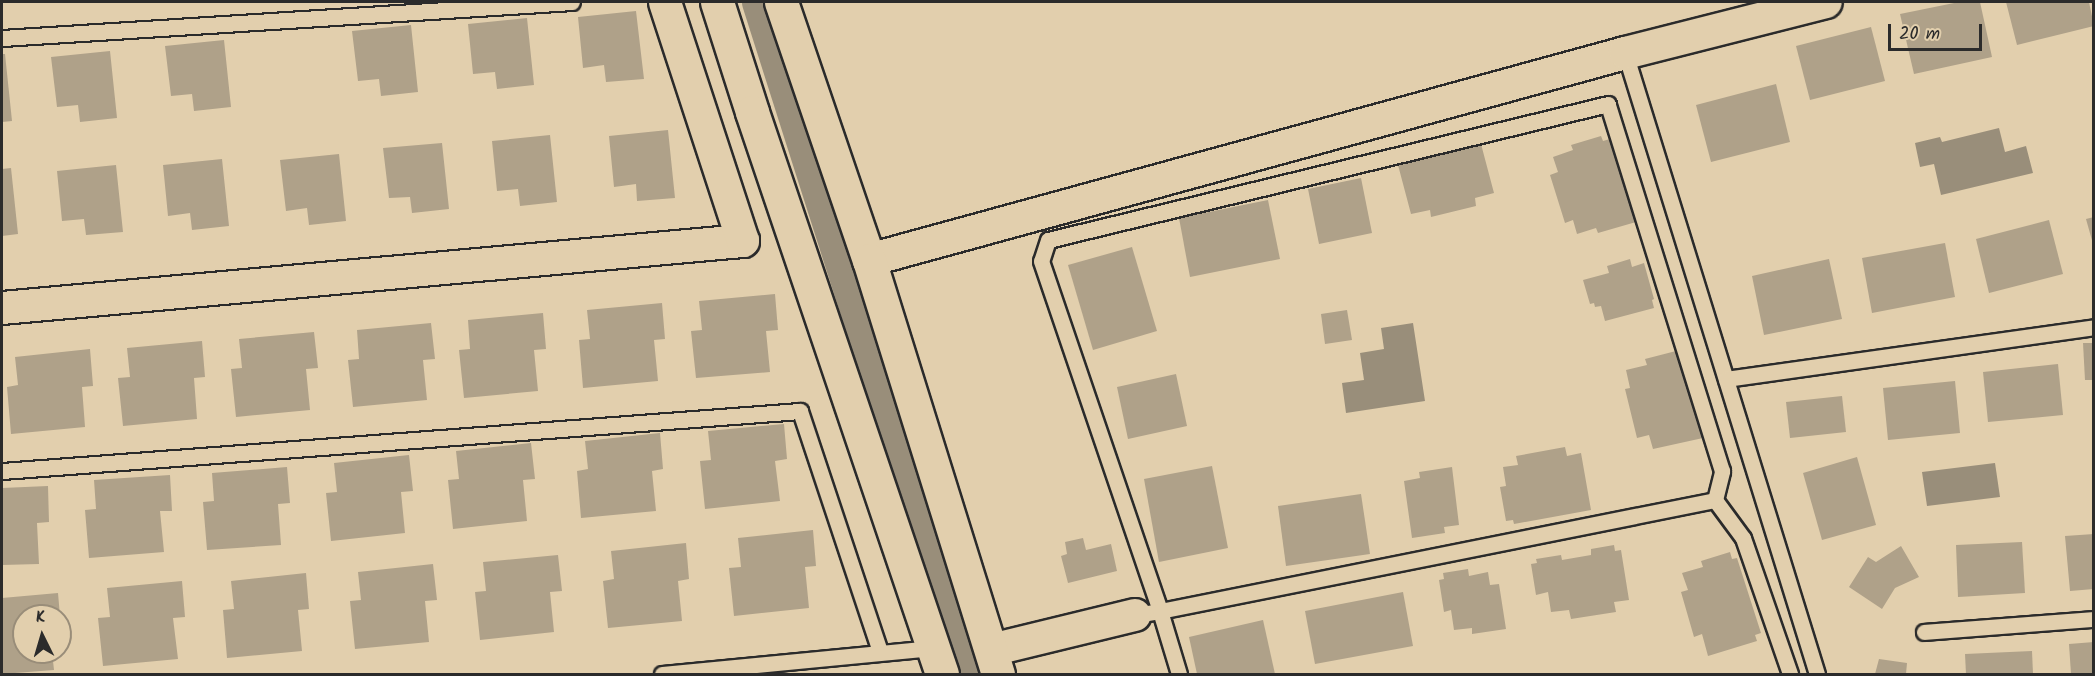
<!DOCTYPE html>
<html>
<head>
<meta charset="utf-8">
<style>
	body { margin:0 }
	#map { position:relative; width:2095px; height:676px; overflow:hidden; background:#e2cfad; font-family:Kalam,sans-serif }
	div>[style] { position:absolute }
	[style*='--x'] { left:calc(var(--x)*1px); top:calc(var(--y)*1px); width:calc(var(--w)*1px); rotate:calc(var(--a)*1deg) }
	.water>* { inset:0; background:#998e7a }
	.canal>* { height:33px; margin:-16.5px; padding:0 16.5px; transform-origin:16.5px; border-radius:16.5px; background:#998e7a }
	.building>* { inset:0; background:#afa189 }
	.roads { filter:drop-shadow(2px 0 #2b2b2b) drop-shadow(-2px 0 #2b2b2b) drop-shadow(0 2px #2b2b2b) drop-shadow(0 -2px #2b2b2b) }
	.lane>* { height:15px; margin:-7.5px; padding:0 7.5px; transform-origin:7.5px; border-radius:7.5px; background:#e2cfad }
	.street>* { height:32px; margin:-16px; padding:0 16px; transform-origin:16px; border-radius:16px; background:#e2cfad }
	.secondary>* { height:33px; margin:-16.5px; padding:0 16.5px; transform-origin:16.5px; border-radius:16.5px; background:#e2cfad }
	span { translate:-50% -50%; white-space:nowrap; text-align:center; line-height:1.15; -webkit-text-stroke:4.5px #e2cfad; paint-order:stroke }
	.frame { position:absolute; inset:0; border:3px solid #2b2b2b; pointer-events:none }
	.north { position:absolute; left:12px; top:604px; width:60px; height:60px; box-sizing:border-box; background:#e2cfad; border:2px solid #998d79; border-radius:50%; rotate:355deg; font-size:16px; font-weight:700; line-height:24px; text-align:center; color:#2b2b2b }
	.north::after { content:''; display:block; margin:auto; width:21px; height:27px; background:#2b2b2b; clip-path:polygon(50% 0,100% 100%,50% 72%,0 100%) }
	.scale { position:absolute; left:1888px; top:24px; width:94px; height:27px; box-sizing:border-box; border:3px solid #2b2b2b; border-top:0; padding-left:8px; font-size:18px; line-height:21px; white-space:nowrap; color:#2b2b2b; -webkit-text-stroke:4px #e2cfad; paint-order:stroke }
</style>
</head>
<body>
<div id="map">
	<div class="water">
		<div style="clip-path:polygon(1999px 128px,2005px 152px,2026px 146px,2033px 173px,1941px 195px,1934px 164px,1920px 167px,1915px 143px,1940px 137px,1942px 142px)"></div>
		<div style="clip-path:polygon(1413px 323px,1425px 401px,1346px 413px,1342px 383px,1364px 380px,1360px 353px,1384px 349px,1381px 328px)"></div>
		<div style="clip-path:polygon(1995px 463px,2000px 497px,1927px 506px,1922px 472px)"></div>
	</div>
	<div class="canal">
		<div style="--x:758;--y:2;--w:705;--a:72.34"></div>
	</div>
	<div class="building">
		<div style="clip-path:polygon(1959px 2px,1980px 2px,1992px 57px,1914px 74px,1900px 14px)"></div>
		<div style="clip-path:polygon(2006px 2px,2089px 2px,2094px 26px,2017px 45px)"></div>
		<div style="clip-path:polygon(636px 11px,644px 79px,606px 82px,604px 65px,583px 68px,578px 17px)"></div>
		<div style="clip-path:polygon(527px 18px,534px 85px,497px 89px,495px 72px,473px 74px,468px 24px)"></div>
		<div style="clip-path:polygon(411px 25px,418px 92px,381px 96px,379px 79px,358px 81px,352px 31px)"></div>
		<div style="clip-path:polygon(1871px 27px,1885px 81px,1810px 100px,1796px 46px)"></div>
		<div style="clip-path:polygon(224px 40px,231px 107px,194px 111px,192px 94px,171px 96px,165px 46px)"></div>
		<div style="clip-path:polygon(110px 51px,117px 118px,80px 122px,78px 105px,57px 107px,51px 57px)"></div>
		<div style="clip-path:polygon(2px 54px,5px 54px,12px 121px,2px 122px)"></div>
		<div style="clip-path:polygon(1776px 84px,1790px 142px,1711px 162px,1696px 105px)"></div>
		<div style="clip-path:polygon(668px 130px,675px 198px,637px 201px,636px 184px,614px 187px,609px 136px)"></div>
		<div style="clip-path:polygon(550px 135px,557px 202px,520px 206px,518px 189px,497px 191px,492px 141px)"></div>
		<div style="clip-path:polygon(1601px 136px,1603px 141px,1610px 139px,1636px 222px,1598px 233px,1596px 228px,1577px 234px,1573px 220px,1565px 223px,1550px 175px,1558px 172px,1553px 157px,1573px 150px,1571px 145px)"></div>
		<div style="clip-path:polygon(1476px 139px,1478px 145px,1481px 144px,1494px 193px,1475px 198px,1476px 206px,1431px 217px,1430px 210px,1411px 214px,1398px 165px,1401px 164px,1399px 158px,1423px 152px,1425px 158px,1454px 151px,1452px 145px)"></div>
		<div style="clip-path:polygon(442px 143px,449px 209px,412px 213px,410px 197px,389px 198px,383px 148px)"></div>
		<div style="clip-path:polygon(339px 154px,346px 221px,309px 225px,307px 208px,286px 211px,280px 160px)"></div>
		<div style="clip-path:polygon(222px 159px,229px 226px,192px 230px,190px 213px,168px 216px,163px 165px)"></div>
		<div style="clip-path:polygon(116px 165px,123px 232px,86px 235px,84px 219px,62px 221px,57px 171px)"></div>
		<div style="clip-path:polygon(11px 168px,18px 234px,2px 236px,2px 169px)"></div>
		<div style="clip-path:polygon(1361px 178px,1372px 233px,1319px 244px,1308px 189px)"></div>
		<div style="clip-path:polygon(1268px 200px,1280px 259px,1190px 277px,1179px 218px)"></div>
		<div style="clip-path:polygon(2094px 217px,2094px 244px,2093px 244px,2086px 219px)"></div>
		<div style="clip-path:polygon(2049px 220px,2063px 274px,1989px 293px,1976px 239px)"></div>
		<div style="clip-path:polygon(1945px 243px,1955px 297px,1872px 313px,1862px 258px)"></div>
		<div style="clip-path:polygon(1132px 247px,1157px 331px,1093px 350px,1068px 265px)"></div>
		<div style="clip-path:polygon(1630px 259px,1632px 267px,1644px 263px,1654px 299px,1652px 300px,1654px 308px,1605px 321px,1601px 306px,1595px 307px,1594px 303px,1590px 304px,1583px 280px,1609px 273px,1607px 266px)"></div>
		<div style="clip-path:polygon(1829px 259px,1842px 319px,1764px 335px,1752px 276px)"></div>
		<div style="clip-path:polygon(775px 294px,778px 330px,766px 331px,770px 372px,696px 378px,691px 331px,702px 330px,699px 301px)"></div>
		<div style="clip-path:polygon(662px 303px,665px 339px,654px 340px,658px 381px,583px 388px,579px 340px,590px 339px,587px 310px)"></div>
		<div style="clip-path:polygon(1347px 310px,1352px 340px,1325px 344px,1321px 314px)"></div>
		<div style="clip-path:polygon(543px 313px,546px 349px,534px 350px,538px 391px,464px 398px,459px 350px,470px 349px,468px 320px)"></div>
		<div style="clip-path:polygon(431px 323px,435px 359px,423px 360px,427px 400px,353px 407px,348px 360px,359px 359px,357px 330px)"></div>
		<div style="clip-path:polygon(314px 332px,318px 368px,306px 369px,310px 410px,236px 417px,231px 369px,242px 368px,239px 339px)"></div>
		<div style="clip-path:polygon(202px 341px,205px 377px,194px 378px,197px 419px,123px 426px,118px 378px,130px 377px,127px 348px)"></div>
		<div style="clip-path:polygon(2083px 343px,2094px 343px,2094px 380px,2085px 380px)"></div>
		<div style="clip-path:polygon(90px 349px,93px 386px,82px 387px,85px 427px,11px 434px,7px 387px,18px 385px,15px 357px)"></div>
		<div style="clip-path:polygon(1676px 351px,1677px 357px,1683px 356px,1693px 408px,1700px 407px,1705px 431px,1701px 432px,1703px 438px,1653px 449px,1649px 435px,1637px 438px,1625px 389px,1630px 388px,1626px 370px,1647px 365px,1645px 359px)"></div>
		<div style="clip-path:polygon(2058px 364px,2063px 415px,1988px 422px,1983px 372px)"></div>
		<div style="clip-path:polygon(1176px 374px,1187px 426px,1128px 439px,1117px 387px)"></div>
		<div style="clip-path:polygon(1955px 381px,1960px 433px,1888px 440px,1883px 388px)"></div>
		<div style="clip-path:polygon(1842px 396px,1846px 432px,1790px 438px,1786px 402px)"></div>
		<div style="clip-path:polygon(784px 424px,787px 459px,775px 461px,780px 501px,705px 509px,700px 461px,711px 460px,708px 431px)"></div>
		<div style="clip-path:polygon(660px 433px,663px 469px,652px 471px,656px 511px,581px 518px,577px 471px,588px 469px,585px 441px)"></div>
		<div style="clip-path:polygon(531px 443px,535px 479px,523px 480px,527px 521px,453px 529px,448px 480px,459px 479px,456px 451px)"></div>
		<div style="clip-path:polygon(1565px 447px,1567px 456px,1581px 453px,1591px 510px,1514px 524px,1513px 520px,1506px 521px,1500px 487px,1506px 486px,1503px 467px,1518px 465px,1516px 456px)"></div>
		<div style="clip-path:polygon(409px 455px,413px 491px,401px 492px,405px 533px,331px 541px,326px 493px,337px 492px,334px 463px)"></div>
		<div style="clip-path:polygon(1857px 457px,1876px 525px,1822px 540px,1803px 473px)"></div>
		<div style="clip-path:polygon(1212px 466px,1228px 548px,1159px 562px,1144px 479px)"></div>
		<div style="clip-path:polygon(287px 467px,290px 503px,278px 504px,281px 545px,207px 550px,203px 502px,214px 501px,212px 473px)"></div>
		<div style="clip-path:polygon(1452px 467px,1459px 525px,1444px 527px,1445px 533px,1412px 538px,1404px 481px,1420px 478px,1419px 472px)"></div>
		<div style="clip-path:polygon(170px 475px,172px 511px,160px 511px,164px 552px,89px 558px,85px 510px,96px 509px,94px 480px)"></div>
		<div style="clip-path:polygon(48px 486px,49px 522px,37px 523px,39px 564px,2px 565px,2px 488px)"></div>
		<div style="clip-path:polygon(1361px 494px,1370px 554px,1286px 566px,1278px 506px)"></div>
		<div style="clip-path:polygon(813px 530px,816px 566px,805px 567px,809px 608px,734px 616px,729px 568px,741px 567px,738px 538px)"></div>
		<div style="clip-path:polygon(2094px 534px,2094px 589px,2070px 591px,2065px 536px)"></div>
		<div style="clip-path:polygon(1083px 538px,1086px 550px,1111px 544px,1117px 571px,1068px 583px,1061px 556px,1067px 554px,1065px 542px)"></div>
		<div style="clip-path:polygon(2022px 542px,2025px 593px,1958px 597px,1956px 545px)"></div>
		<div style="clip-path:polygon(686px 543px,689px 579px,678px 581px,682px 621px,608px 628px,603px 581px,614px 579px,611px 551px)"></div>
		<div style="clip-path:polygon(1614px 545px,1615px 551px,1621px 550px,1629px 600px,1614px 602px,1616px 612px,1571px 619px,1569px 610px,1551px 612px,1548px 592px,1536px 595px,1531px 564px,1537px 563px,1536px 559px,1561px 555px,1562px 560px,1591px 555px,1591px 549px)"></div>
		<div style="clip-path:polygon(1901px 546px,1919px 577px,1895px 588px,1882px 609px,1849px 587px,1868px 557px,1876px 562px)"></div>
		<div style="clip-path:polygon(1730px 552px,1732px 559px,1737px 558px,1761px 633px,1755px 635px,1757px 641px,1708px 656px,1702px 634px,1694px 637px,1681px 592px,1688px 590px,1682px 573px,1703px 567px,1701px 561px)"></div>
		<div style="clip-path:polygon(558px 555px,562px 591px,550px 592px,554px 632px,480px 640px,475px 592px,486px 591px,483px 562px)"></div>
		<div style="clip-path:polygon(433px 564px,437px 600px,425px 601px,429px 642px,355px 649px,350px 601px,361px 600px,358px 572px)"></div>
		<div style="clip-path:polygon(1468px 569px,1469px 576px,1488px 572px,1490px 585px,1499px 584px,1506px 629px,1472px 634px,1472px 628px,1454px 630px,1451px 610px,1444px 612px,1439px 580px,1444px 579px,1443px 573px)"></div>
		<div style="clip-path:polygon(306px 573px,309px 609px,298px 610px,302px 651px,227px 658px,223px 610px,234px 609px,231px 581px)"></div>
		<div style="clip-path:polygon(182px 581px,185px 617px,173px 618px,178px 659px,103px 666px,98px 618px,110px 617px,107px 588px)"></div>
		<div style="clip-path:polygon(1403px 592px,1413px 646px,1315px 664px,1305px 611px)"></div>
		<div style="clip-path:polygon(58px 593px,60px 616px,24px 616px,24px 652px,52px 652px,54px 670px,2px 674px,2px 598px)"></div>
		<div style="clip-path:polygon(1263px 620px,1275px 674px,1197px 674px,1189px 637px)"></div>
		<div style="clip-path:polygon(2094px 642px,2094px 674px,2071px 674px,2069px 644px)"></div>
		<div style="clip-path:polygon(2032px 651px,2033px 674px,1966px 674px,1965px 654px)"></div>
		<div style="clip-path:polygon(1879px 659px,1907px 663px,1906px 674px,1875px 674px)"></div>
	</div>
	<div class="roads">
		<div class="lane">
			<div style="--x:2;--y:38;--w:571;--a:-3.61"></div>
			<div style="--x:1625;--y:53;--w:650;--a:72.82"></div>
			<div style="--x:1726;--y:379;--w:372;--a:-8"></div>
			<div style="--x:2;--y:471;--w:800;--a:-4.3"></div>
			<div style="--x:800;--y:411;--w:254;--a:71.6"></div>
			<div style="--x:1715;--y:500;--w:47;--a:53.6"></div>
			<div style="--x:1743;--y:538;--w:144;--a:70.9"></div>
			<div style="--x:1135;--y:615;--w:25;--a:-9"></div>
			<div style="--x:1160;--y:611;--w:566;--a:-11.31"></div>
			<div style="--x:1715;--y:500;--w:30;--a:-76"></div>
			<div style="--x:1722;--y:471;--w:384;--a:-107.3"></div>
			<div style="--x:1608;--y:104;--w:576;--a:166.35"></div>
			<div style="--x:1048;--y:240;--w:22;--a:108"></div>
			<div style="--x:1041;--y:261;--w:370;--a:71.2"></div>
			<div style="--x:1160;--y:611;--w:66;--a:73.2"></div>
			<div style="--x:1924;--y:632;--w:170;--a:-4.4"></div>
			<div style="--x:662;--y:674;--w:272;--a:-5.5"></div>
		</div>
		<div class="street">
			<div style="--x:869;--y:260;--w:784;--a:-15.31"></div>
			<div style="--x:1625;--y:53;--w:207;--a:-14.2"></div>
			<div style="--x:2;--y:308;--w:744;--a:-5.17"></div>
			<div style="--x:743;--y:241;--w:251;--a:-108.1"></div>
			<div style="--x:991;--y:650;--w:148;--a:-13.7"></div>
		</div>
		<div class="secondary">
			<div style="--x:717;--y:2;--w:115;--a:72.3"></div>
			<div style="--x:752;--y:112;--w:593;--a:71.32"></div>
			<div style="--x:781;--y:2;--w:273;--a:71.2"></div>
			<div style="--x:869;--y:260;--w:434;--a:72.7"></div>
		</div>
	</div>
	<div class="frame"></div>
	<div class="north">K</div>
	<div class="scale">20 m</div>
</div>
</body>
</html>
